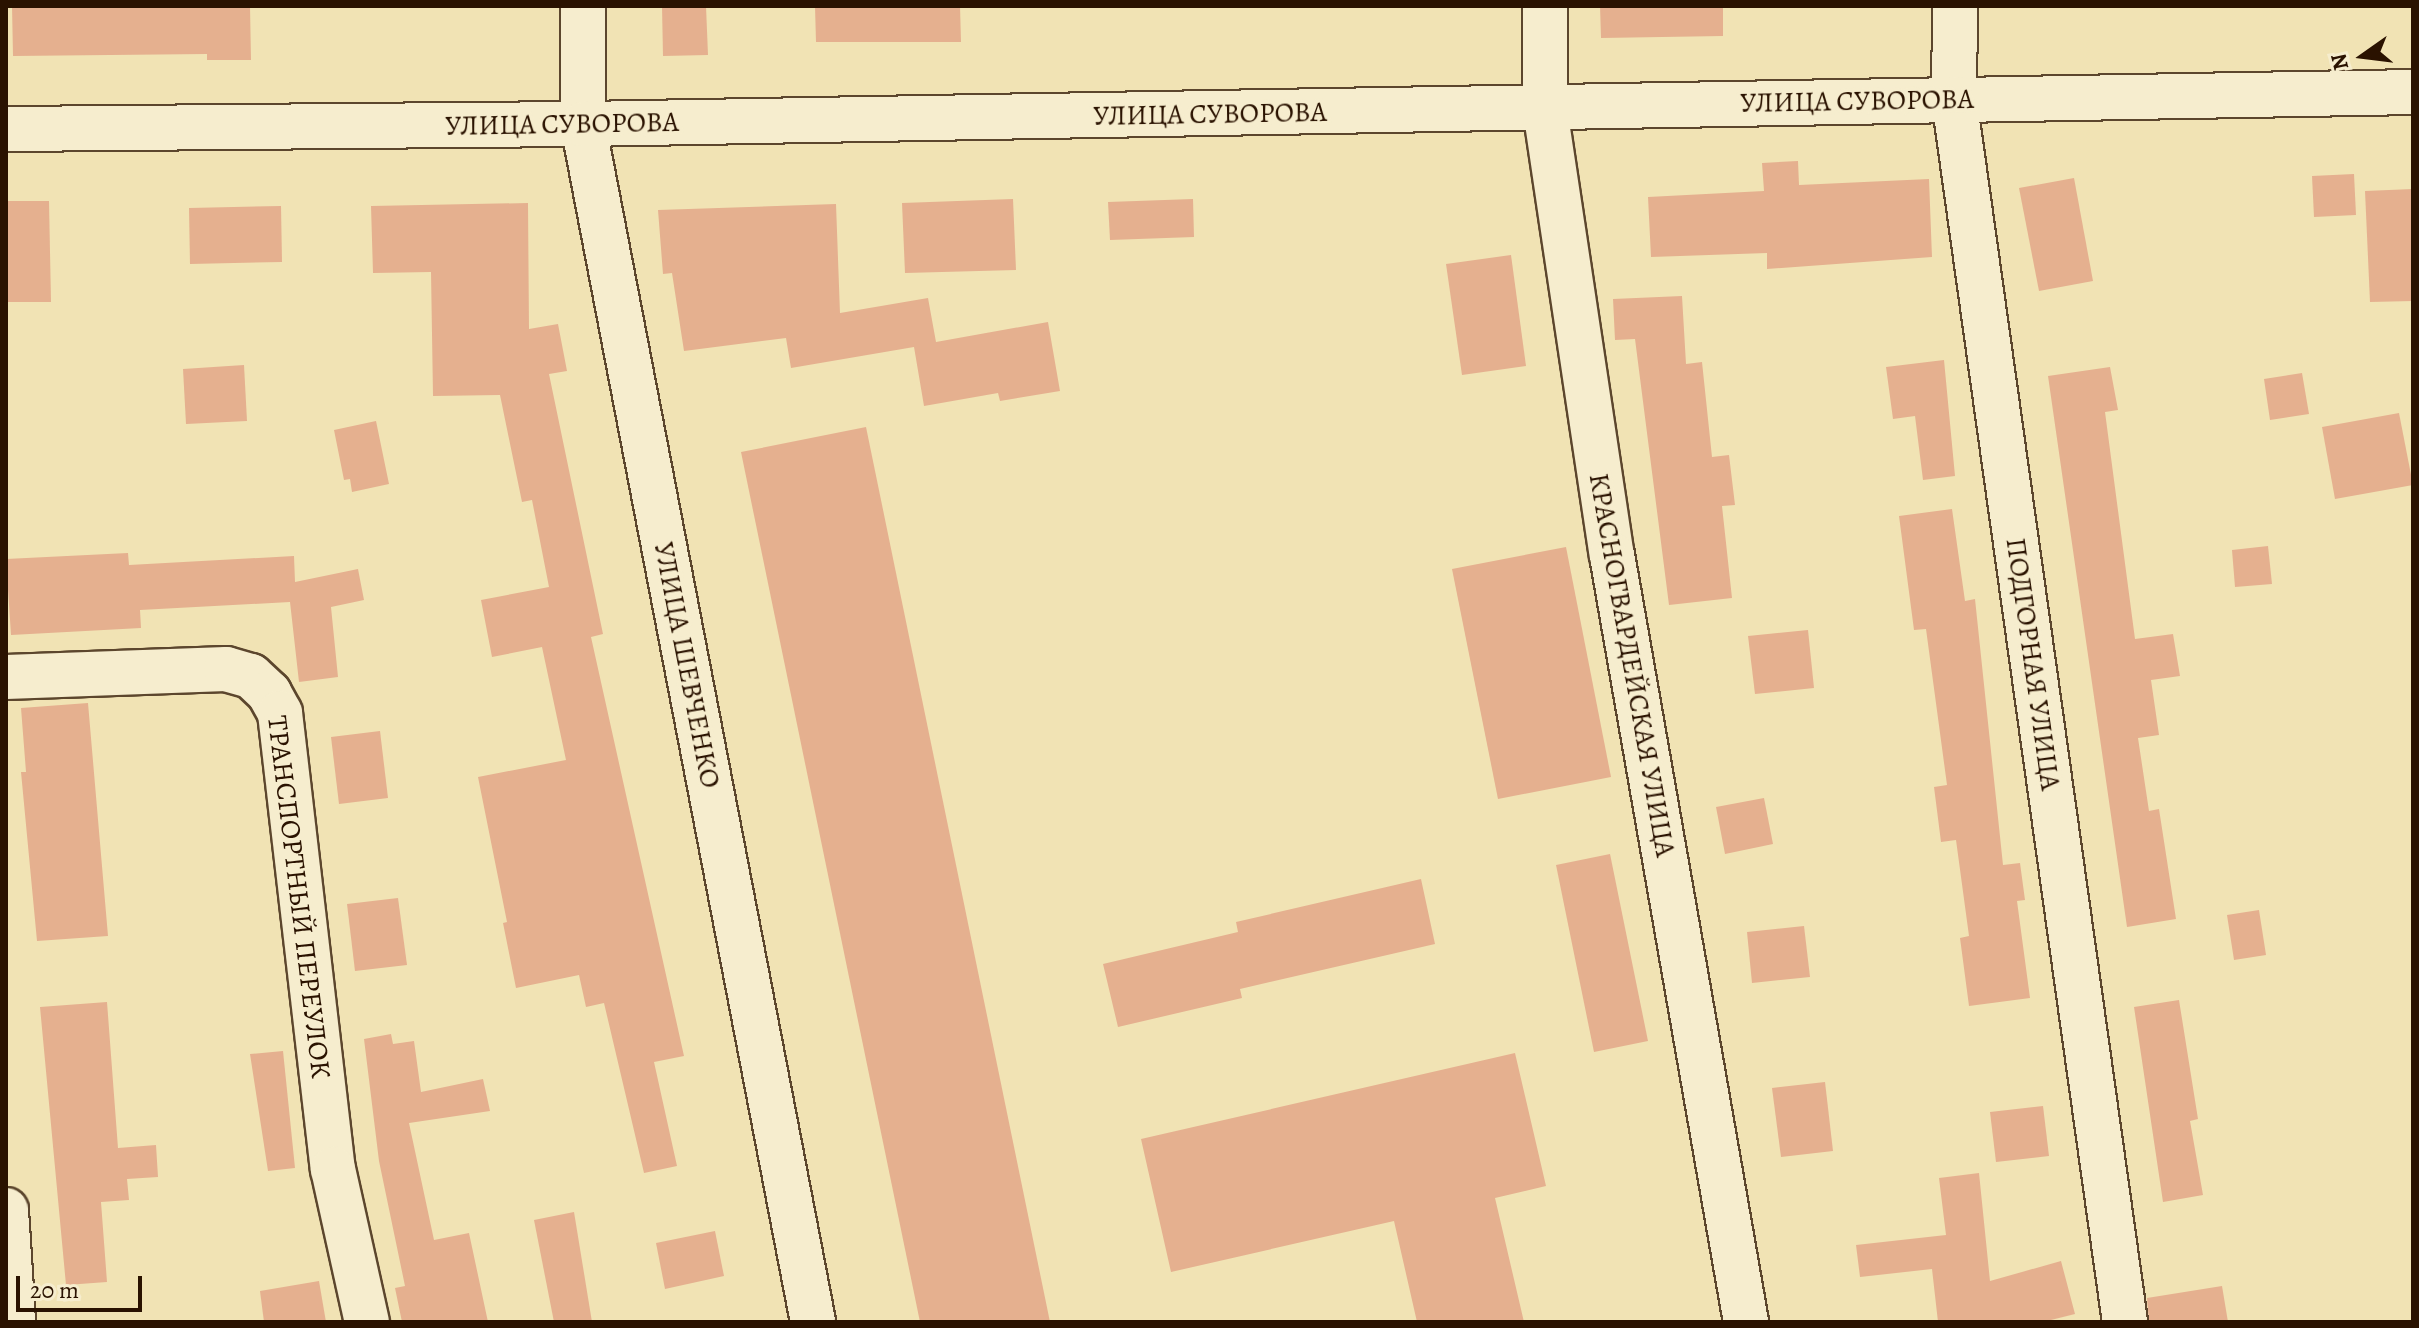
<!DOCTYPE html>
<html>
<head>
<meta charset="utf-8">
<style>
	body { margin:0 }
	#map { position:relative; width:2419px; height:1328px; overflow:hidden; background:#f1e3b4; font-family:Alegreya,serif }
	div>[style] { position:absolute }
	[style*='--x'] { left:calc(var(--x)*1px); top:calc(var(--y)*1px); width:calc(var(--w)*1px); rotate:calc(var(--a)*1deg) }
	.building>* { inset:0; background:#e5b08f }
	.roads { filter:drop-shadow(2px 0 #5c462d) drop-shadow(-2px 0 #5c462d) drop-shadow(0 2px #5c462d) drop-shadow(0 -2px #5c462d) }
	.minor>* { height:44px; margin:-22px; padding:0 22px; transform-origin:22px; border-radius:22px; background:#f6edce }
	span { translate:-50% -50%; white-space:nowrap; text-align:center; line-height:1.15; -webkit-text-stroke:7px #f6edce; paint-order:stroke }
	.street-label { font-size:28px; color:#2a1200 }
	.frame { position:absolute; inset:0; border:8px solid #2a1200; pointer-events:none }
	.north { position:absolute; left:2323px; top:16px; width:80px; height:80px; -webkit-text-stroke:6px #f6edce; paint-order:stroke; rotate:256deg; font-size:22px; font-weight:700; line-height:32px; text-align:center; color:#2a1200 }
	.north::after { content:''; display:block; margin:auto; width:28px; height:36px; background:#2a1200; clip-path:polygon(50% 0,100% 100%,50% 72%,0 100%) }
	.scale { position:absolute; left:16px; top:1276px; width:126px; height:36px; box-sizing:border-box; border:4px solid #2a1200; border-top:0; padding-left:10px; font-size:24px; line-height:28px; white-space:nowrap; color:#2a1200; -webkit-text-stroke:6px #f6edce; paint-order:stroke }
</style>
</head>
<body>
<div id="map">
	<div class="building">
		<div style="clip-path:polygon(12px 6px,250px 6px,251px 60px,207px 60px,207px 54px,13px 56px)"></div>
		<div style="clip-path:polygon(662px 6px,706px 6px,708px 55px,663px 56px)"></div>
		<div style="clip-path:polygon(815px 6px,960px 6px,961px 42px,816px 42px)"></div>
		<div style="clip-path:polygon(1600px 6px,1723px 6px,1723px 36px,1601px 38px)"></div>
		<div style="clip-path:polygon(1798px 161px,1799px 185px,1929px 179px,1932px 257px,1767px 269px,1767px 253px,1651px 257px,1648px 197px,1764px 191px,1762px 163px)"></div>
		<div style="clip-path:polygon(2354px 174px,2356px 215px,2314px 217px,2312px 176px)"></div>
		<div style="clip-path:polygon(2074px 178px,2093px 281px,2039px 291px,2019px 188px)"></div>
		<div style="clip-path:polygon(2413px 189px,2413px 301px,2370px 302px,2365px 191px)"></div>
		<div style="clip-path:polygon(1013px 199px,1016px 270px,905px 273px,902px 203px)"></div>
		<div style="clip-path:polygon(1193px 199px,1194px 237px,1110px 240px,1108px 202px)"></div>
		<div style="clip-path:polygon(6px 201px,49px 201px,51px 302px,6px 302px)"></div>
		<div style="clip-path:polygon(528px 203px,529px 329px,558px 324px,567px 371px,549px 374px,603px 634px,591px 637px,684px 1056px,654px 1062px,677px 1166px,644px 1173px,604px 1003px,586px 1007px,579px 975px,516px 988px,503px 923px,507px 922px,478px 777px,566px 760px,542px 647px,492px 657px,481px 600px,549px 587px,532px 500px,522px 502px,500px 395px,433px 396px,431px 272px,373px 273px,371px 206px)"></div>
		<div style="clip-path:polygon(836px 204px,840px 313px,928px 298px,936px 342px,1048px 322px,1060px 391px,1000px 401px,998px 393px,924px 406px,914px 347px,791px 368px,786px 338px,684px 351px,672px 273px,663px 274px,658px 210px)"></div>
		<div style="clip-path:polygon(281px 206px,282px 262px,190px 264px,189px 208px)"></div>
		<div style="clip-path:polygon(1511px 255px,1526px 366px,1462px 375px,1446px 264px)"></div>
		<div style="clip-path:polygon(1682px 296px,1686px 364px,1702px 362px,1712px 457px,1729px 455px,1735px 505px,1722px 506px,1732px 598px,1669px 605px,1635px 339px,1615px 340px,1613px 299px)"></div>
		<div style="clip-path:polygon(1944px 360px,1955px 476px,1923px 480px,1915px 416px,1893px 419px,1886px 367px)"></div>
		<div style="clip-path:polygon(244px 365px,247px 421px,186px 424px,183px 369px)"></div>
		<div style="clip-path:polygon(2110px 367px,2118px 410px,2105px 412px,2135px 639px,2173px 634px,2180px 676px,2151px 680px,2159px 735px,2138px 738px,2149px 811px,2159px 809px,2176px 919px,2127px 927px,2048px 376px)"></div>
		<div style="clip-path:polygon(2302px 373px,2309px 414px,2270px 420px,2264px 379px)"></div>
		<div style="clip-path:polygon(2399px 413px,2413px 485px,2335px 499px,2322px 427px)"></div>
		<div style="clip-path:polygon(376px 421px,389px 484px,352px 492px,350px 479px,344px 480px,334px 430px)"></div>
		<div style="clip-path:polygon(866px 427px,1050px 1322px,920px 1322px,741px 452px)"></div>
		<div style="clip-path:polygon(1952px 509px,1965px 601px,1975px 599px,2003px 865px,2020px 863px,2025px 900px,2017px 901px,2030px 998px,1969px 1006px,1960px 938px,1969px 936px,1956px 840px,1941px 842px,1934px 787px,1947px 785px,1926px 629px,1914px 630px,1899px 516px)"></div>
		<div style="clip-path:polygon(2268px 546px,2272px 584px,2235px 587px,2232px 550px)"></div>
		<div style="clip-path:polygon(1566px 547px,1611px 777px,1498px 799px,1452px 569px)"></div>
		<div style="clip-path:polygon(128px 553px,129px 565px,294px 556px,295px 582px,358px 569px,364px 600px,331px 607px,338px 677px,299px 682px,290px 602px,140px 610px,141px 628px,11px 635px,6px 559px)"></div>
		<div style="clip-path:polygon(1808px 630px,1814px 688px,1755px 694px,1748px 636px)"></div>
		<div style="clip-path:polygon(88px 703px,108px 936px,37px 941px,21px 772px,26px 772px,21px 708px)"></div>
		<div style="clip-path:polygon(380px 731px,388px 798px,339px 804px,331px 737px)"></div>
		<div style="clip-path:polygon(1764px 798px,1773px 844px,1725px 854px,1716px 807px)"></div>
		<div style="clip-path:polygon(1610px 854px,1648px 1041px,1594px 1052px,1556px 865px)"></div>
		<div style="clip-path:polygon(1421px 879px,1435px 944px,1240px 989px,1242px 998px,1118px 1027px,1103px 964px,1238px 932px,1236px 922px)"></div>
		<div style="clip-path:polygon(398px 898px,407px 965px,355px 971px,347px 904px)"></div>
		<div style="clip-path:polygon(2259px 910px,2266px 955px,2234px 960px,2227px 915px)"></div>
		<div style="clip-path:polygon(1804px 926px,1810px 977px,1752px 983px,1747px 932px)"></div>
		<div style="clip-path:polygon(2179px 1000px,2198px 1119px,2190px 1121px,2203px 1195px,2163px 1202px,2134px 1007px)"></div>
		<div style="clip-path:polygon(107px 1002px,118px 1148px,156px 1145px,158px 1177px,127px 1179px,129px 1200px,101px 1202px,107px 1282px,66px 1285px,40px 1007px)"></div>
		<div style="clip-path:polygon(391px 1034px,393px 1044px,414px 1041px,421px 1092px,483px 1079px,490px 1111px,409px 1123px,434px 1240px,469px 1233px,488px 1322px,402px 1322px,395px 1288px,405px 1286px,379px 1161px,364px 1039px)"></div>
		<div style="clip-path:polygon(283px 1051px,295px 1168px,268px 1171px,250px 1054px)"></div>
		<div style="clip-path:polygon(1515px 1053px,1546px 1186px,1495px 1198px,1524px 1322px,1417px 1322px,1394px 1221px,1171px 1272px,1141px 1139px)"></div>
		<div style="clip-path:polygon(1825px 1082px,1833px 1151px,1781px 1157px,1772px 1088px)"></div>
		<div style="clip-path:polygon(2043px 1106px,2049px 1156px,1996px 1162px,1990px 1112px)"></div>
		<div style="clip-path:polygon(1979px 1173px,1990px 1281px,2061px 1261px,2075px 1314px,2043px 1322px,1938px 1322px,1932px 1269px,1860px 1277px,1856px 1245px,1946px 1235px,1939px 1178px)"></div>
		<div style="clip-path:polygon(574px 1212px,592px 1322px,554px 1322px,534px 1220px)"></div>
		<div style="clip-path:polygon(715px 1231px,724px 1276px,665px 1289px,656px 1243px)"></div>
		<div style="clip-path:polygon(319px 1281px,326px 1322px,264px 1322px,260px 1291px)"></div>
		<div style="clip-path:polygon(2222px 1286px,2228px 1322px,2149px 1322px,2147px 1298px)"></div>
	</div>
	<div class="roads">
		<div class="minor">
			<div style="--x:583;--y:6;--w:118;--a:90"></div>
			<div style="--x:583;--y:124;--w:1220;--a:79.13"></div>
			<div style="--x:1545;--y:6;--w:103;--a:90"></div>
			<div style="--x:1545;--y:109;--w:451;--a:81.5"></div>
			<div style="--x:1612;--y:555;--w:779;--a:80.09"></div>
			<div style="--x:1955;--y:6;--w:93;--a:90.6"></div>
			<div style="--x:1954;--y:99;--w:1235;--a:82.04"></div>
			<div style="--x:6;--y:129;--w:577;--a:-0.5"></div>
			<div style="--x:583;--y:124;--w:1830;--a:-1"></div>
			<div style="--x:6;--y:677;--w:220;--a:-2.1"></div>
			<div style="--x:226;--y:669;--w:26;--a:16"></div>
			<div style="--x:251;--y:676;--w:25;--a:43"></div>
			<div style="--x:269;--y:693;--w:23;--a:61"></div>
			<div style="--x:280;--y:713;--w:459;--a:83.4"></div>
			<div style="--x:333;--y:1169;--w:157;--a:77.5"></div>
			<div style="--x:6;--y:1210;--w:112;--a:86.4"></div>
		</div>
	</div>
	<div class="street-label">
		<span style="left:1857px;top:101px;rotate:-1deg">УЛИЦА СУВОРОВА</span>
		<span style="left:1210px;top:114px;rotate:-1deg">УЛИЦА СУВОРОВА</span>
		<span style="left:562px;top:124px;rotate:-1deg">УЛИЦА СУВОРОВА</span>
		<span style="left:2033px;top:664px;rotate:82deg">ПОДГОРНАЯ УЛИЦА</span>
		<span style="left:687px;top:665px;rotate:79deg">УЛИЦА ШЕВЧЕНКО</span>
		<span style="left:1632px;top:665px;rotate:80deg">КРАСНОГВАРДЕЙСКАЯ УЛИЦА</span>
		<span style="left:299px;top:897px;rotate:83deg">ТРАНСПОРТНЫЙ ПЕРЕУЛОК</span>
	</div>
	<div class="frame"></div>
	<div class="north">N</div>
	<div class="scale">20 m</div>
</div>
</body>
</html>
